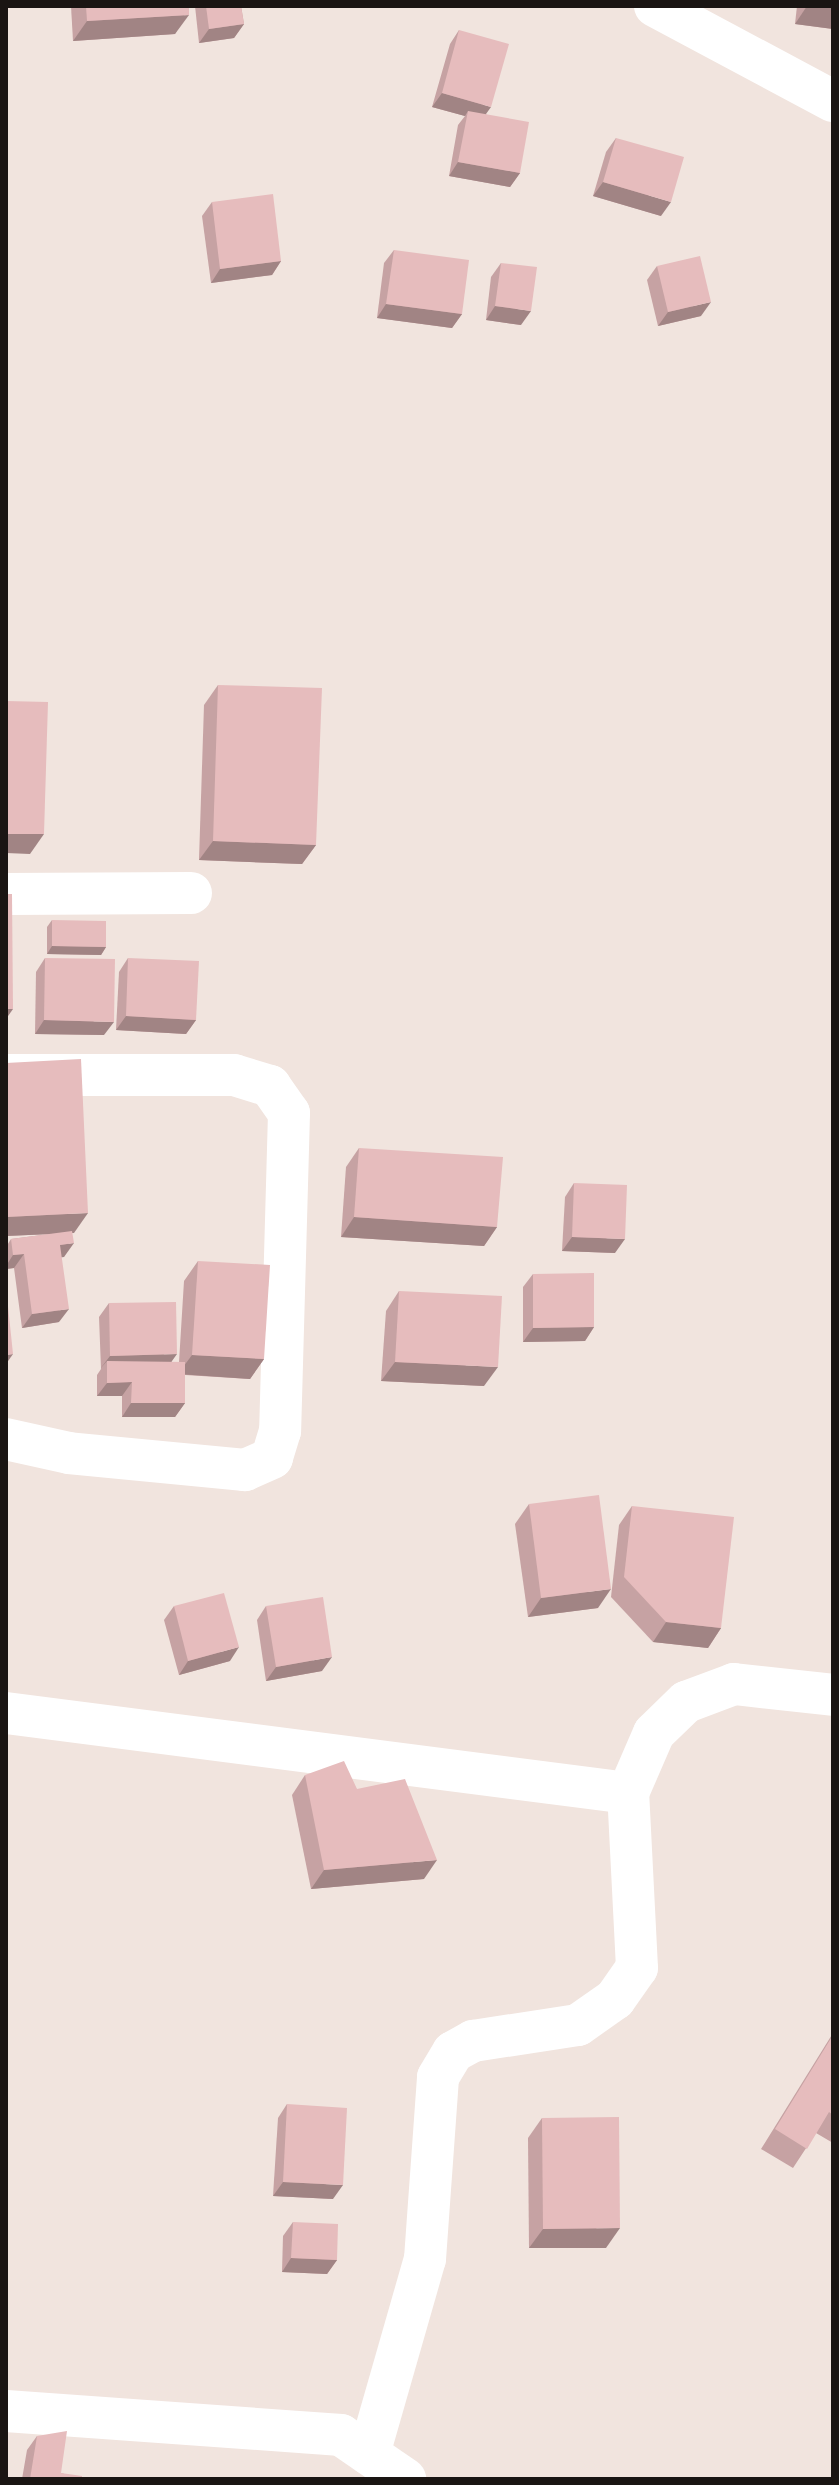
<!DOCTYPE html>
<html>
<head>
<meta charset="utf-8">
<style>
	body { margin:0 }
	#map { position:relative; width:839px; height:2485px; overflow:hidden; background:#f1e4de; font-family:Lato,sans-serif }
	div>[style] { position:absolute }
	[style*='--x'] { left:calc(var(--x)*1px); top:calc(var(--y)*1px); width:calc(var(--w)*1px); rotate:calc(var(--a)*1deg) }
	.minor>* { height:42px; margin:-21px; padding:0 21px; transform-origin:21px; border-radius:21px; background:#fff }
	.wall>* { inset:0; background:#c6a2a3 }
	.shaded-wall>* { inset:0; background:#a18484 }
	.building>* { inset:0; background:#e6bcbd }
	span { translate:-50% -50%; white-space:nowrap; text-align:center; line-height:1.15; -webkit-text-stroke:8px #f1e4de; paint-order:stroke }
	.frame { position:absolute; inset:0; border:8px solid #1a1513; pointer-events:none }
</style>
</head>
<body>
<div id="map">
	<div class="minor">
		<div style="--x:655;--y:6;--w:202;--a:28.1"></div>
		<div style="--x:6;--y:894;--w:185;--a:-0.3"></div>
		<div style="--x:6;--y:1075;--w:228;--a:0"></div>
		<div style="--x:234;--y:1075;--w:38;--a:17"></div>
		<div style="--x:270;--y:1086;--w:33;--a:55"></div>
		<div style="--x:289;--y:1113;--w:318;--a:91.6"></div>
		<div style="--x:280;--y:1431;--w:28;--a:107"></div>
		<div style="--x:272;--y:1458;--w:30;--a:156"></div>
		<div style="--x:245;--y:1470;--w:177;--a:-174.5"></div>
		<div style="--x:69;--y:1453;--w:65;--a:-167.5"></div>
		<div style="--x:6;--y:1713;--w:627;--a:7.33"></div>
		<div style="--x:6;--y:2411;--w:336;--a:4.1"></div>
		<div style="--x:341;--y:2435;--w:78;--a:34.5"></div>
		<div style="--x:369;--y:2454;--w:203;--a:-74"></div>
		<div style="--x:425;--y:2259;--w:182;--a:-85.9"></div>
		<div style="--x:438;--y:2077;--w:29;--a:-59"></div>
		<div style="--x:453;--y:2052;--w:23;--a:-29"></div>
		<div style="--x:473;--y:2041;--w:106;--a:-8.7"></div>
		<div style="--x:578;--y:2025;--w:45;--a:-35.1"></div>
		<div style="--x:615;--y:1999;--w:38;--a:-55"></div>
		<div style="--x:637;--y:1968;--w:175;--a:-92.9"></div>
		<div style="--x:628;--y:1793;--w:65;--a:-66.6"></div>
		<div style="--x:654;--y:1733;--w:45;--a:-44.1"></div>
		<div style="--x:686;--y:1702;--w:51;--a:-20.6"></div>
		<div style="--x:734;--y:1684;--w:100;--a:6.3"></div>
	</div>
	<div class="wall">
		<div style="clip-path:polygon(71px 6px,189px 6px,175px 34px,73px 41px)"></div>
		<div style="clip-path:polygon(195px 6px,241px 6px,244px 24px,234px 38px,199px 43px)"></div>
		<div style="clip-path:polygon(797px 6px,833px 6px,833px 29px,795px 24px)"></div>
		<div style="clip-path:polygon(459px 30px,486px 114px,520px 173px,510px 187px,449px 176px,458px 125px,465px 116px,432px 107px,450px 44px)"></div>
		<div style="clip-path:polygon(616px 138px,661px 216px,593px 196px,606px 152px)"></div>
		<div style="clip-path:polygon(212px 202px,281px 261px,272px 275px,211px 283px,202px 216px)"></div>
		<div style="clip-path:polygon(394px 250px,462px 314px,452px 328px,377px 318px,384px 263px)"></div>
		<div style="clip-path:polygon(501px 263px,521px 325px,486px 320px,491px 277px)"></div>
		<div style="clip-path:polygon(657px 266px,701px 316px,658px 326px,647px 280px)"></div>
		<div style="clip-path:polygon(218px 685px,316px 845px,302px 864px,199px 860px,204px 705px)"></div>
		<div style="clip-path:polygon(52px 920px,106px 947px,101px 955px,47px 954px,47px 927px)"></div>
		<div style="clip-path:polygon(45px 958px,104px 1035px,35px 1034px,36px 972px)"></div>
		<div style="clip-path:polygon(128px 958px,196px 1020px,186px 1034px,116px 1030px,119px 972px)"></div>
		<div style="clip-path:polygon(6px 1063px,74px 1233px,72px 1233px,64px 1257px,61px 1257px,59px 1322px,22px 1328px,14px 1268px,6px 1269px,6px 1247px,11px 1239px,50px 1234px,6px 1236px)"></div>
		<div style="clip-path:polygon(359px 1148px,497px 1227px,484px 1246px,341px 1237px,346px 1167px)"></div>
		<div style="clip-path:polygon(574px 1183px,615px 1253px,562px 1251px,565px 1197px)"></div>
		<div style="clip-path:polygon(198px 1261px,264px 1359px,250px 1379px,185px 1375px,185px 1403px,175px 1417px,122px 1417px,122px 1396px,97px 1396px,97px 1375px,101px 1369px,99px 1317px,109px 1303px,172px 1362px,179px 1362px,184px 1281px)"></div>
		<div style="clip-path:polygon(533px 1274px,594px 1327px,585px 1341px,523px 1342px,523px 1287px)"></div>
		<div style="clip-path:polygon(399px 1291px,484px 1386px,381px 1381px,386px 1311px)"></div>
		<div style="clip-path:polygon(529px 1504px,598px 1608px,528px 1617px,515px 1524px)"></div>
		<div style="clip-path:polygon(632px 1506px,721px 1628px,708px 1648px,653px 1642px,611px 1597px,619px 1525px)"></div>
		<div style="clip-path:polygon(174px 1606px,230px 1661px,179px 1675px,164px 1620px)"></div>
		<div style="clip-path:polygon(266px 1606px,322px 1671px,266px 1681px,257px 1620px)"></div>
		<div style="clip-path:polygon(305px 1775px,357px 1789px,424px 1879px,311px 1889px,292px 1795px)"></div>
		<div style="clip-path:polygon(833px 2033px,833px 2143px,816px 2133px,793px 2168px,761px 2149px)"></div>
		<div style="clip-path:polygon(287px 2104px,333px 2199px,273px 2196px,278px 2118px)"></div>
		<div style="clip-path:polygon(542px 2118px,606px 2248px,529px 2248px,528px 2138px)"></div>
		<div style="clip-path:polygon(293px 2222px,337px 2260px,327px 2274px,282px 2272px,283px 2236px)"></div>
		<div style="clip-path:polygon(37px 2436px,61px 2473px,82px 2479px,22px 2479px,27px 2450px)"></div>
	</div>
	<div class="shaded-wall">
		<div style="clip-path:polygon(807px 6px,833px 8px,833px 29px,795px 24px)"></div>
		<div style="clip-path:polygon(189px 15px,175px 34px,73px 41px,87px 21px)"></div>
		<div style="clip-path:polygon(244px 24px,234px 38px,199px 43px,209px 29px)"></div>
		<div style="clip-path:polygon(442px 93px,491px 107px,481px 121px,468px 111px,465px 116px,432px 107px)"></div>
		<div style="clip-path:polygon(458px 162px,520px 173px,510px 187px,449px 176px)"></div>
		<div style="clip-path:polygon(603px 182px,671px 202px,661px 216px,593px 196px)"></div>
		<div style="clip-path:polygon(281px 261px,272px 275px,211px 283px,220px 269px)"></div>
		<div style="clip-path:polygon(711px 302px,701px 316px,658px 326px,668px 312px)"></div>
		<div style="clip-path:polygon(386px 304px,462px 314px,452px 328px,377px 318px)"></div>
		<div style="clip-path:polygon(495px 306px,531px 311px,521px 325px,486px 320px)"></div>
		<div style="clip-path:polygon(6px 834px,44px 834px,30px 854px,6px 853px)"></div>
		<div style="clip-path:polygon(213px 841px,316px 845px,302px 864px,199px 860px)"></div>
		<div style="clip-path:polygon(52px 946px,106px 947px,101px 955px,47px 954px)"></div>
		<div style="clip-path:polygon(6px 1009px,13px 1009px,6px 1019px)"></div>
		<div style="clip-path:polygon(126px 1016px,196px 1020px,186px 1034px,116px 1030px)"></div>
		<div style="clip-path:polygon(44px 1020px,114px 1022px,104px 1035px,35px 1034px)"></div>
		<div style="clip-path:polygon(88px 1213px,74px 1233px,6px 1236px,6px 1217px)"></div>
		<div style="clip-path:polygon(354px 1217px,497px 1227px,484px 1246px,341px 1237px)"></div>
		<div style="clip-path:polygon(572px 1237px,625px 1239px,615px 1253px,562px 1251px)"></div>
		<div style="clip-path:polygon(74px 1243px,64px 1257px,50px 1259px,60px 1245px)"></div>
		<div style="clip-path:polygon(24px 1254px,14px 1268px,6px 1269px,6px 1266px,13px 1255px)"></div>
		<div style="clip-path:polygon(69px 1309px,59px 1322px,22px 1328px,32px 1314px)"></div>
		<div style="clip-path:polygon(594px 1327px,585px 1341px,523px 1342px,533px 1328px)"></div>
		<div style="clip-path:polygon(13px 1354px,6px 1364px,6px 1355px)"></div>
		<div style="clip-path:polygon(177px 1354px,167px 1368px,107px 1361px,100px 1369px,110px 1356px)"></div>
		<div style="clip-path:polygon(192px 1355px,264px 1359px,250px 1379px,178px 1374px)"></div>
		<div style="clip-path:polygon(395px 1362px,498px 1367px,484px 1386px,381px 1381px)"></div>
		<div style="clip-path:polygon(132px 1382px,122px 1396px,97px 1396px,107px 1383px)"></div>
		<div style="clip-path:polygon(131px 1403px,185px 1403px,175px 1417px,122px 1417px)"></div>
		<div style="clip-path:polygon(611px 1589px,598px 1608px,528px 1617px,541px 1598px)"></div>
		<div style="clip-path:polygon(666px 1622px,721px 1628px,708px 1648px,653px 1642px)"></div>
		<div style="clip-path:polygon(239px 1647px,230px 1661px,179px 1675px,188px 1661px)"></div>
		<div style="clip-path:polygon(332px 1657px,322px 1671px,266px 1681px,276px 1667px)"></div>
		<div style="clip-path:polygon(437px 1860px,424px 1879px,311px 1889px,324px 1870px)"></div>
		<div style="clip-path:polygon(283px 2182px,343px 2185px,333px 2199px,273px 2196px)"></div>
		<div style="clip-path:polygon(620px 2228px,606px 2248px,529px 2248px,543px 2229px)"></div>
		<div style="clip-path:polygon(291px 2258px,337px 2260px,327px 2274px,282px 2272px)"></div>
	</div>
	<div class="building">
		<div style="clip-path:polygon(86px 6px,189px 6px,189px 15px,87px 21px)"></div>
		<div style="clip-path:polygon(206px 6px,241px 6px,244px 24px,209px 29px)"></div>
		<div style="clip-path:polygon(459px 30px,509px 44px,491px 107px,442px 93px)"></div>
		<div style="clip-path:polygon(468px 111px,529px 122px,520px 173px,458px 162px)"></div>
		<div style="clip-path:polygon(616px 138px,684px 157px,671px 202px,603px 182px)"></div>
		<div style="clip-path:polygon(273px 194px,281px 261px,220px 269px,212px 202px)"></div>
		<div style="clip-path:polygon(394px 250px,469px 260px,462px 314px,386px 304px)"></div>
		<div style="clip-path:polygon(700px 256px,711px 302px,668px 312px,657px 266px)"></div>
		<div style="clip-path:polygon(501px 263px,537px 267px,531px 311px,495px 306px)"></div>
		<div style="clip-path:polygon(218px 685px,322px 688px,316px 845px,213px 841px)"></div>
		<div style="clip-path:polygon(6px 701px,48px 702px,44px 834px,6px 834px)"></div>
		<div style="clip-path:polygon(6px 894px,12px 894px,13px 1009px,6px 1009px)"></div>
		<div style="clip-path:polygon(52px 920px,106px 921px,106px 947px,52px 946px)"></div>
		<div style="clip-path:polygon(45px 958px,115px 959px,114px 1022px,44px 1020px)"></div>
		<div style="clip-path:polygon(128px 958px,199px 961px,196px 1020px,126px 1016px)"></div>
		<div style="clip-path:polygon(81px 1059px,88px 1213px,6px 1217px,6px 1063px)"></div>
		<div style="clip-path:polygon(359px 1148px,503px 1157px,497px 1227px,354px 1217px)"></div>
		<div style="clip-path:polygon(574px 1183px,627px 1185px,625px 1239px,572px 1237px)"></div>
		<div style="clip-path:polygon(72px 1231px,74px 1243px,60px 1245px,69px 1309px,32px 1314px,24px 1254px,13px 1255px,11px 1239px)"></div>
		<div style="clip-path:polygon(198px 1261px,270px 1265px,264px 1359px,192px 1355px)"></div>
		<div style="clip-path:polygon(594px 1273px,594px 1327px,533px 1328px,533px 1274px)"></div>
		<div style="clip-path:polygon(6px 1287px,13px 1354px,6px 1355px)"></div>
		<div style="clip-path:polygon(399px 1291px,502px 1296px,498px 1367px,395px 1362px)"></div>
		<div style="clip-path:polygon(176px 1302px,177px 1354px,110px 1356px,109px 1303px)"></div>
		<div style="clip-path:polygon(107px 1361px,185px 1362px,185px 1403px,131px 1403px,132px 1382px,107px 1383px)"></div>
		<div style="clip-path:polygon(599px 1495px,611px 1589px,541px 1598px,529px 1504px)"></div>
		<div style="clip-path:polygon(632px 1506px,734px 1517px,721px 1628px,666px 1622px,624px 1577px)"></div>
		<div style="clip-path:polygon(224px 1593px,239px 1647px,188px 1661px,174px 1606px)"></div>
		<div style="clip-path:polygon(323px 1597px,332px 1657px,276px 1667px,266px 1606px)"></div>
		<div style="clip-path:polygon(344px 1761px,357px 1789px,405px 1779px,437px 1860px,324px 1870px,305px 1775px)"></div>
		<div style="clip-path:polygon(833px 2035px,833px 2115px,829px 2112px,807px 2149px,775px 2129px)"></div>
		<div style="clip-path:polygon(287px 2104px,347px 2108px,343px 2185px,283px 2182px)"></div>
		<div style="clip-path:polygon(619px 2117px,620px 2228px,543px 2229px,542px 2118px)"></div>
		<div style="clip-path:polygon(293px 2222px,338px 2224px,337px 2260px,291px 2258px)"></div>
		<div style="clip-path:polygon(67px 2431px,61px 2473px,82px 2476px,82px 2479px,30px 2479px,37px 2436px)"></div>
	</div>
	<div class="frame"></div>
</div>
</body>
</html>
